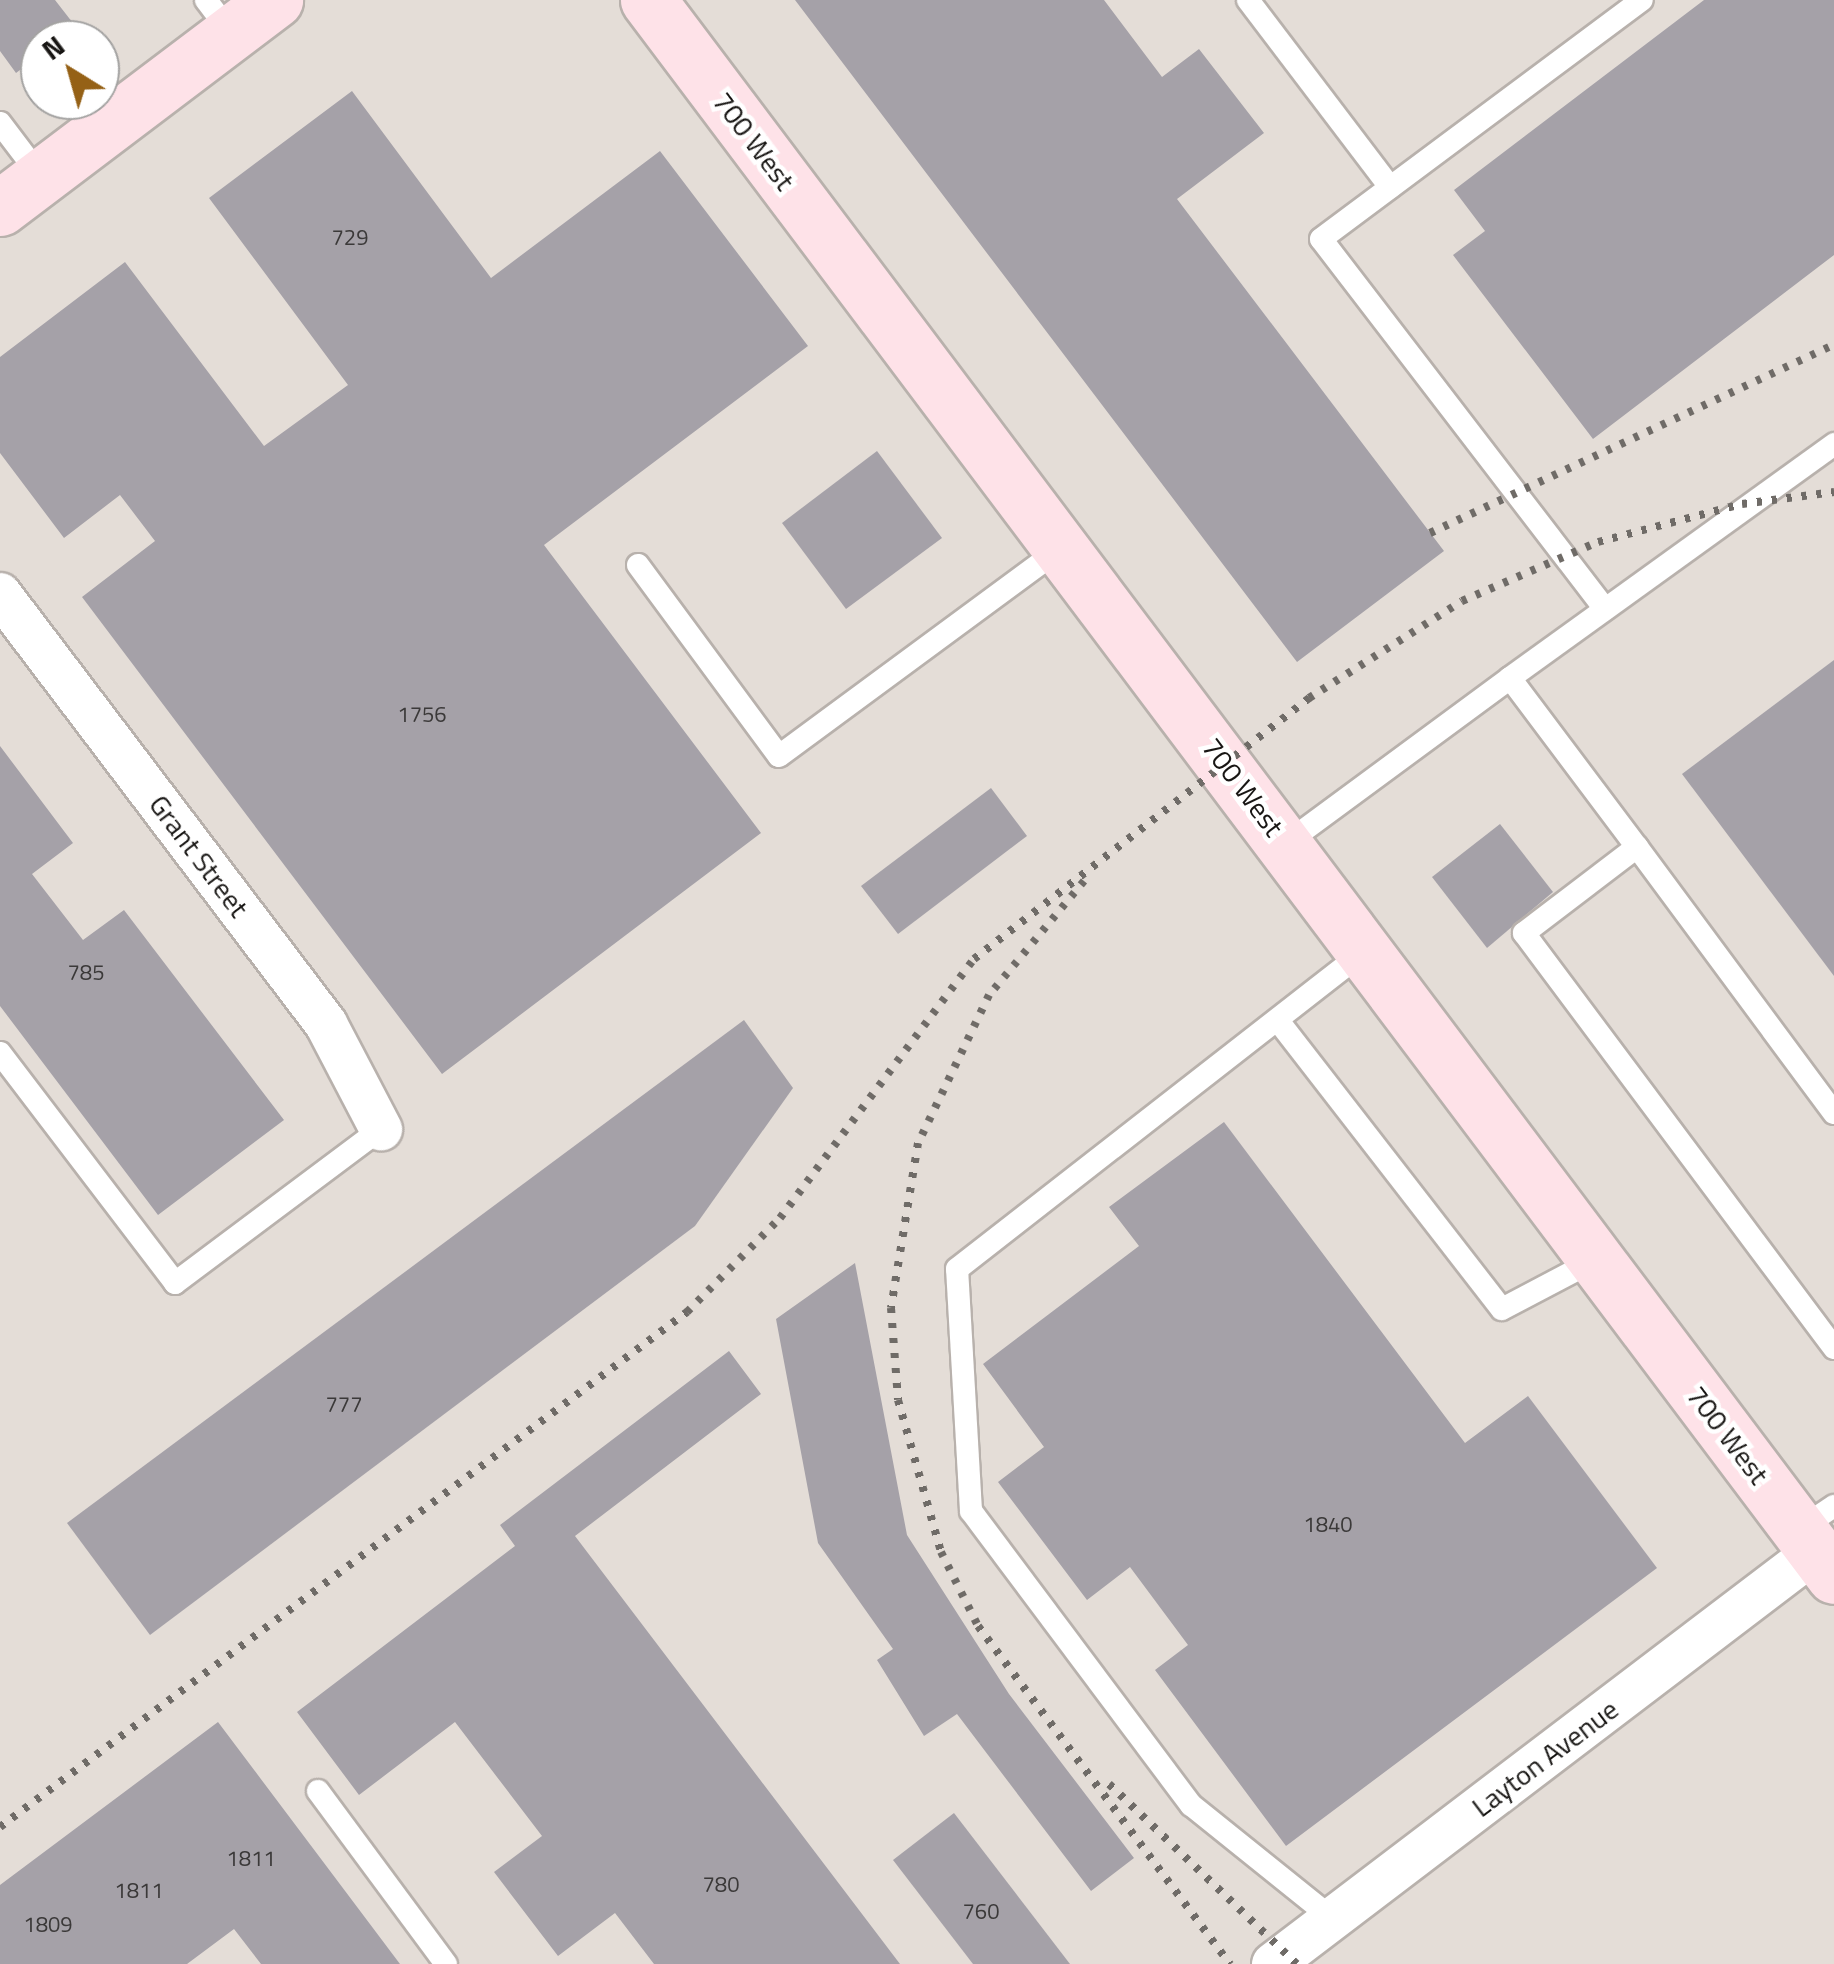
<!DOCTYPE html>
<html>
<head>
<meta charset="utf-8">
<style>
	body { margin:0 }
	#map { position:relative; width:1834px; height:1964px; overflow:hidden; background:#e4ddd7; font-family:"Titillium Web",sans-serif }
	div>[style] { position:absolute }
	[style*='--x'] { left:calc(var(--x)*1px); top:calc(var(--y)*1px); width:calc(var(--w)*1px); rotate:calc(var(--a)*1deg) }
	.building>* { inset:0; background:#a5a1a8 }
	.roads { filter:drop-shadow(2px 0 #b8b1ac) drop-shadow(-2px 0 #b8b1ac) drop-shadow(0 2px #b8b1ac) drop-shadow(0 -2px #b8b1ac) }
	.lane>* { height:22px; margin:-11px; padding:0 11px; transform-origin:11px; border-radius:11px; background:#fff }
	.street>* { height:42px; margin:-21px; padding:0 21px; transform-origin:21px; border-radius:21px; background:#fff }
	.secondary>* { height:55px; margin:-27.5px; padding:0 27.5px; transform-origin:27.5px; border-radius:27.5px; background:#fee2e8 }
	.rail>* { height:8px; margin-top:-4px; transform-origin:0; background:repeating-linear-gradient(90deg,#6f6b67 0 5px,transparent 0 15px) }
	span { translate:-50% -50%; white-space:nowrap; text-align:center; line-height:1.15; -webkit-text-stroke:9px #fff; paint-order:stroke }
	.number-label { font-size:22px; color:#3b3939 }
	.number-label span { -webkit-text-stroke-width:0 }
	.street-label { font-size:28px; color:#181614 }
	.north { position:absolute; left:20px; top:20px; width:100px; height:100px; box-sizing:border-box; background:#fff; border:2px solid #a3a2a1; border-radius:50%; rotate:323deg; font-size:28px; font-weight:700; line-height:40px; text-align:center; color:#181614 }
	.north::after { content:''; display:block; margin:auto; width:35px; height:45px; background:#956116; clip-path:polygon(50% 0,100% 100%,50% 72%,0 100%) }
</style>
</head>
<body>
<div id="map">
	<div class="building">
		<div style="clip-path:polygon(0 0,55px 0,76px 27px,59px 40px,40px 40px,40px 55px,16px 73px,0 51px)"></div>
		<div style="clip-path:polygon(795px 0,1104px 0,1162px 77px,1199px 49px,1264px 133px,1177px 199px,1444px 551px,1297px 662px)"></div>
		<div style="clip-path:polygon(1704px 0,1834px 0,1834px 255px,1593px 439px,1453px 255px,1485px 231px,1454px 190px)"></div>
		<div style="clip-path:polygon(352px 91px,491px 278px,660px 151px,808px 346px,544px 545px,761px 833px,442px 1074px,82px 597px,155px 541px,120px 495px,64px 538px,0 453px,0 357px,125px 262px,264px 446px,348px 385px,209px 198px)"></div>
		<div style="clip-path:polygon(877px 451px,942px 538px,846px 609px,782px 523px)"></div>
		<div style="clip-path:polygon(1834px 660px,1834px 976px,1682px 774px)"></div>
		<div style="clip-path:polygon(0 746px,73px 843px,32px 874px,83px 940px,124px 910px,284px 1120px,158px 1215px,0 1006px)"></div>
		<div style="clip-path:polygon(991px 788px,1027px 836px,898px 934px,861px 886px)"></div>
		<div style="clip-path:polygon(1500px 824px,1553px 892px,1487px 948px,1432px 877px)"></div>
		<div style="clip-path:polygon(744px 1020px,793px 1088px,695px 1226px,150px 1635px,67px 1523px)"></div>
		<div style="clip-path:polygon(1224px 1122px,1465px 1443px,1528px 1396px,1657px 1568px,1286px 1846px,1155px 1670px,1188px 1645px,1130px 1567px,1087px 1600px,998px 1482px,1044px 1447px,983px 1364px,1139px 1246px,1109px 1207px)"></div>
		<div style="clip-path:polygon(855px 1263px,907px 1535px,1009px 1694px,1134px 1858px,1091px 1891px,957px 1714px,924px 1736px,877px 1660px,893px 1649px,818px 1543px,776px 1319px)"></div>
		<div style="clip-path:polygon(729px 1351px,761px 1394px,575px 1536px,900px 1964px,654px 1964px,615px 1913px,558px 1956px,494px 1872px,542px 1836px,455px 1722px,359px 1795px,297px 1712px,515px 1546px,500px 1525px)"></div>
		<div style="clip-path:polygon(218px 1722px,400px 1964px,261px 1964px,234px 1929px,187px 1964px,0 1964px,0 1885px)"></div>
		<div style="clip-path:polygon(954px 1813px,1070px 1964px,973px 1964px,893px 1860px)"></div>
	</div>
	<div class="roads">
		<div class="lane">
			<div style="--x:206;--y:0;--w:41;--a:52.9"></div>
			<div style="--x:1248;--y:0;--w:235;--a:52.8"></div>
			<div style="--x:0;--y:123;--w:68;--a:52.8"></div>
			<div style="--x:638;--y:565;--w:237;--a:53.6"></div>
			<div style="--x:779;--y:756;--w:352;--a:-36.4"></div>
			<div style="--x:1605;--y:609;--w:466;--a:-127.5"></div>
			<div style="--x:1321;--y:239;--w:400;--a:-36.7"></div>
			<div style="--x:1510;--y:678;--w:400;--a:-35.8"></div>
			<div style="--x:1285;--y:844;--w:280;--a:-36.4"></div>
			<div style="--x:1510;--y:678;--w:211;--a:53.1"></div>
			<div style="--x:1637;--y:847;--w:142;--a:142.7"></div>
			<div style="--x:1524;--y:933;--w:518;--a:53.24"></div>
			<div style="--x:1637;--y:847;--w:331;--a:53.5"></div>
			<div style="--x:1279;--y:1022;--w:363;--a:52.2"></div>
			<div style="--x:1502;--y:1309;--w:105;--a:-27.8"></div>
			<div style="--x:0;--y:1053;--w:289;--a:52.7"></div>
			<div style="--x:175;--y:1283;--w:257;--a:-36.8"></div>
			<div style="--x:1800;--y:1529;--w:41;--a:-34.1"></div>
			<div style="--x:318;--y:1791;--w:215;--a:53.5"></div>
			<div style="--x:1333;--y:1919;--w:182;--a:-141.2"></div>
			<div style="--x:1191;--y:1805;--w:367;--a:-126.8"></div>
			<div style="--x:971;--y:1511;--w:242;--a:-93.3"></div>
			<div style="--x:957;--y:1269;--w:519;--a:-37.95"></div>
		</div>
		<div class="street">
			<div style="--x:0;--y:594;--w:540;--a:52.83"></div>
			<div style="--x:326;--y:1024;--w:119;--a:62.4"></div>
			<div style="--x:1273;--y:1964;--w:682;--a:-37.26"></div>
		</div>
		<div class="secondary">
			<div style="--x:648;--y:0;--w:1972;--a:53.04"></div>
			<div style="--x:0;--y:208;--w:345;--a:-37.1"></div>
		</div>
	</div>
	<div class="rail">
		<div style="--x:1430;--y:533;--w:446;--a:-25"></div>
		<div style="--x:1084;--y:881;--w:148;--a:129.8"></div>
		<div style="--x:989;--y:995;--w:164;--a:115.6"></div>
		<div style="--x:918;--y:1143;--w:167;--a:99.3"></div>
		<div style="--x:891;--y:1308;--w:92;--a:85.6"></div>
		<div style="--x:898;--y:1400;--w:158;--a:74.2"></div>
		<div style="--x:941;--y:1552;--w:83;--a:63.4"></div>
		<div style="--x:978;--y:1626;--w:422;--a:53.3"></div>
		<div style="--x:1109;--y:1784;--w:260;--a:43.8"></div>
		<div style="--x:0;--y:1827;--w:859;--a:-36.86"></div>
		<div style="--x:687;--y:1312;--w:132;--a:-45.3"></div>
		<div style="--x:780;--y:1218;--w:324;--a:-53.2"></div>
		<div style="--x:974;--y:959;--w:425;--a:-37.9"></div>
		<div style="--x:1309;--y:698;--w:181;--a:-32.4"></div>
		<div style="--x:1462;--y:601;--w:148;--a:-23.5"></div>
		<div style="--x:1598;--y:542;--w:149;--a:-14.8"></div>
		<div style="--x:1742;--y:504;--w:93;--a:-7.4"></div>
	</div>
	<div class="number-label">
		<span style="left:350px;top:238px">729</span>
		<span style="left:422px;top:715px">1756</span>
		<span style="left:86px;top:973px">785</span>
		<span style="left:344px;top:1405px">777</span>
		<span style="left:1328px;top:1525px">1840</span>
		<span style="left:251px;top:1859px">1811</span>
		<span style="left:721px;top:1885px">780</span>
		<span style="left:139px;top:1891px">1811</span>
		<span style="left:981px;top:1912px">760</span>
		<span style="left:48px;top:1925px">1809</span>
	</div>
	<div class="street-label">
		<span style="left:754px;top:141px;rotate:53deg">700 West</span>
		<span style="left:1243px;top:787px;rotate:53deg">700 West</span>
		<span style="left:199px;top:856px;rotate:53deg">Grant Street</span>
		<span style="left:1728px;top:1435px;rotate:53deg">700 West</span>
		<span style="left:1545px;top:1758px;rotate:-37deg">Layton Avenue</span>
	</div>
	<div class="north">N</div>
</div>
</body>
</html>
